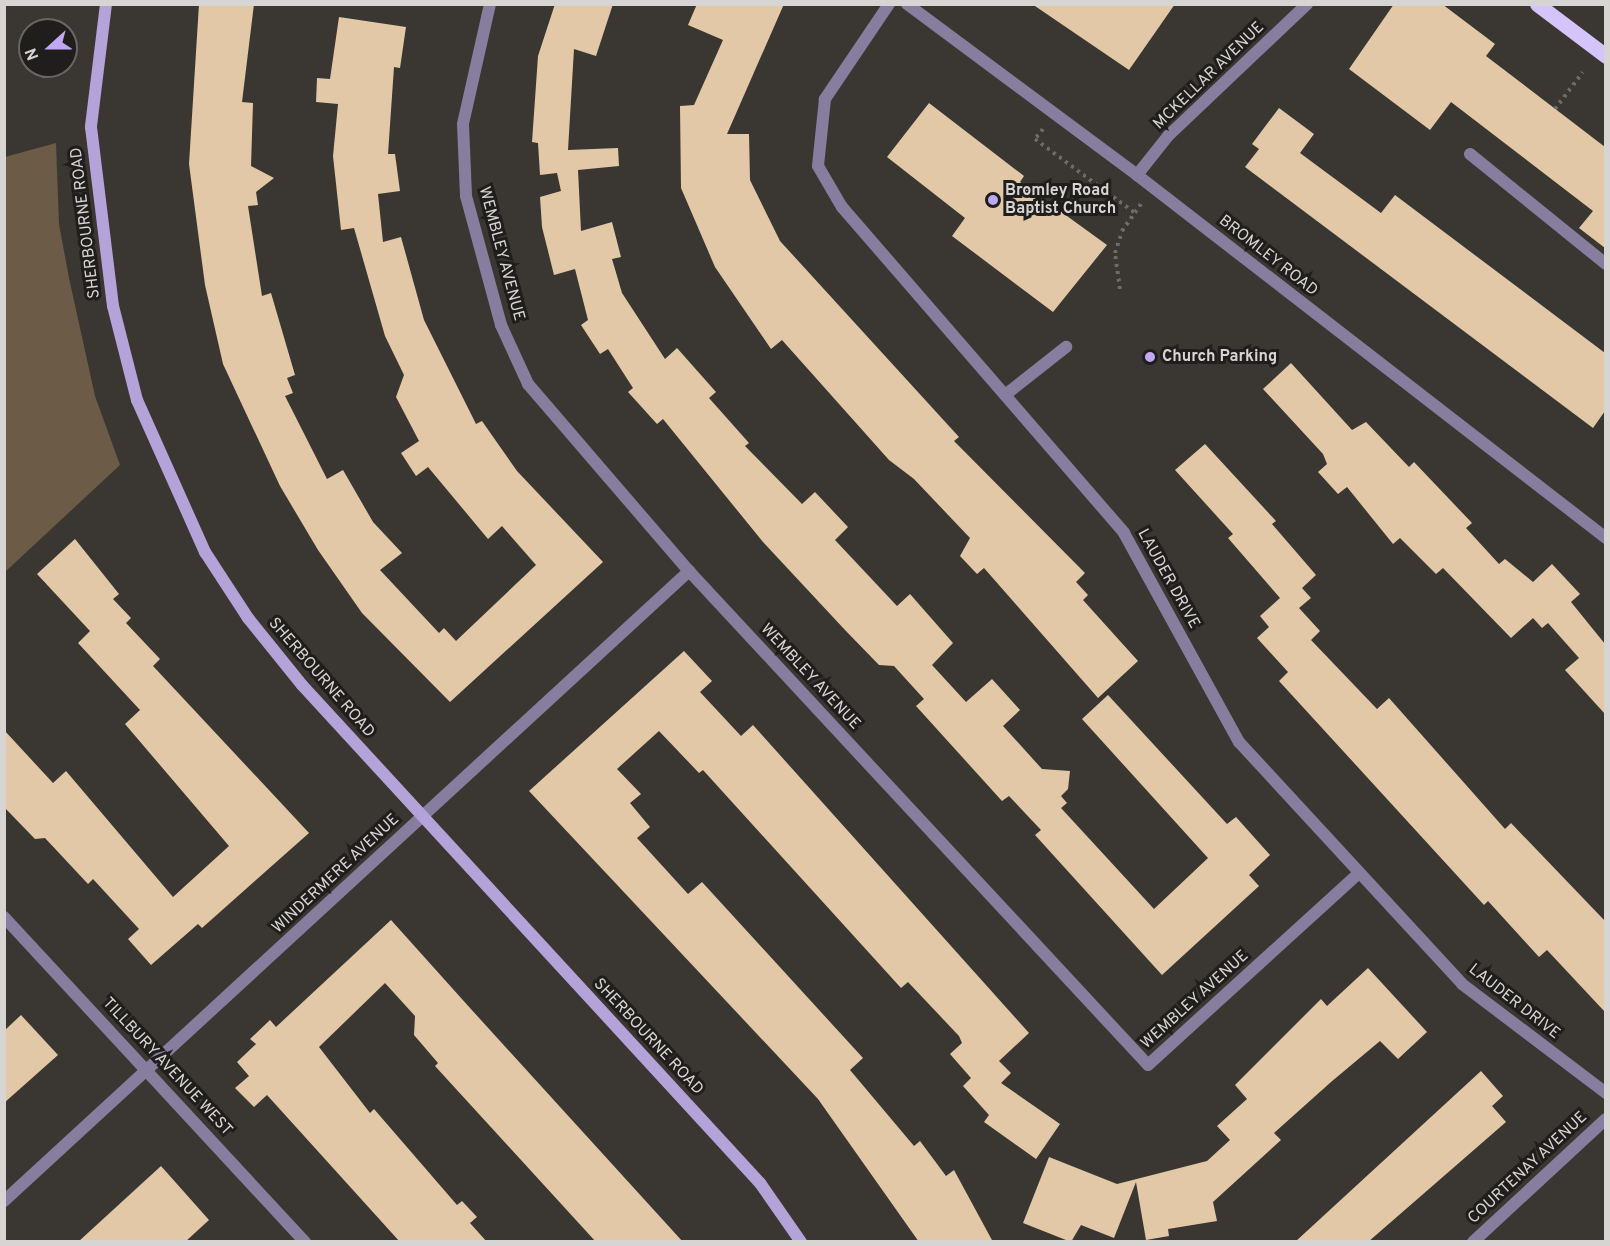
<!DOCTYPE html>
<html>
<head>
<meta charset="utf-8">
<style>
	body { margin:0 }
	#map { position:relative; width:1610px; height:1246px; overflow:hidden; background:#3a3733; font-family:Overpass,sans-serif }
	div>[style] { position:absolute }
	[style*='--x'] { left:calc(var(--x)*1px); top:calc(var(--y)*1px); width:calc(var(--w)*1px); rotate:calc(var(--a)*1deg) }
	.green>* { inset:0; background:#6b5b47 }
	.building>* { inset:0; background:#e3c8a7 }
	.path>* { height:4px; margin-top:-2px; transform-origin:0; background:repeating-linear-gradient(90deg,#6d6a67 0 3px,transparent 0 7.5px) }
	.lane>* { height:12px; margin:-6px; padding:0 6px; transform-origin:6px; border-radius:6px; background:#877d9e }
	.street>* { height:12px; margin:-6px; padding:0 6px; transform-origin:6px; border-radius:6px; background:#877d9e }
	.secondary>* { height:12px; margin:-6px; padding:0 6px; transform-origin:6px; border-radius:6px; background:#b4a3d8 }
	.primary>* { height:15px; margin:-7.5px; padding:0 7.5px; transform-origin:7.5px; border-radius:7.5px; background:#d5c4fa }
	.dots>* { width:16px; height:16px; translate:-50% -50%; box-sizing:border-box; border:3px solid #201e1c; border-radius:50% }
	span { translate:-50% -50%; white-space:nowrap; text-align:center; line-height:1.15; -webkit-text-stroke:6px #201e1c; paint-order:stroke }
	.street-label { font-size:16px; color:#d7d5d3 }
	.poi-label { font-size:16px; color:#d7d5d3; font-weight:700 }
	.left { translate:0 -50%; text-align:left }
	.frame { position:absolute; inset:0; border:6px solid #d7d5d3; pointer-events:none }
	.north { position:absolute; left:18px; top:18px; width:60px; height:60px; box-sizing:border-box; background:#201e1c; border:2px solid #696765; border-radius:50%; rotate:249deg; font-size:16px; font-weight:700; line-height:24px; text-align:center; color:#d7d5d3 }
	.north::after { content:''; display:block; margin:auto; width:21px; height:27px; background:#c1a8f3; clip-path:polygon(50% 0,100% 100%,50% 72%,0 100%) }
</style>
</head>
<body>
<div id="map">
	<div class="green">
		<div style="clip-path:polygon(56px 143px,59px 224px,69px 278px,95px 396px,120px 465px,5px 572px,5px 157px)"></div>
	</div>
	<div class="building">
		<div style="clip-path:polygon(199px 4px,254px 4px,242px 102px,253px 103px,251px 166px,274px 178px,256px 192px,258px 205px,248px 206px,262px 296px,271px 293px,295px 375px,287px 378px,293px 393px,285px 396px,327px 479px,343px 470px,373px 522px,402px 553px,380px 570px,439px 633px,444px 628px,456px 641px,536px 565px,502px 526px,488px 539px,428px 467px,416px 476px,401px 453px,419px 441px,396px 397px,404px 375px,385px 336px,354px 228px,341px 230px,333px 156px,338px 104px,316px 102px,317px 78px,330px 79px,339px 17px,406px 27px,400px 68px,394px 67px,388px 154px,395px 154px,400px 191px,378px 194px,383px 242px,401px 237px,424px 320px,476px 424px,482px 421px,517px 471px,603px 562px,450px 702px,362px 613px,318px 550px,280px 486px,223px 364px,205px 285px,189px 164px)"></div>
		<div style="clip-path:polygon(555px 4px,613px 4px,596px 56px,574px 49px,568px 150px,618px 148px,619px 166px,578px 170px,581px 231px,612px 222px,621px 257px,612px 259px,622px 293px,665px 359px,677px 348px,716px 392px,709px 398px,749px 443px,745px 446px,802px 504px,815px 492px,848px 527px,835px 540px,897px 606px,910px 594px,953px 643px,932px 665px,966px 702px,992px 679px,1020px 710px,1003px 726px,1042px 769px,1070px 771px,1068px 789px,1061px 796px,1067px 803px,1061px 808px,1154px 909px,1208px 858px,1082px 719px,1108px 695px,1227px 824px,1236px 817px,1270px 855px,1249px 875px,1259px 886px,1162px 975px,1035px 835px,1041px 830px,1009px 796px,1002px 801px,916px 706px,924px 699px,894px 666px,879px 665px,845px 630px,763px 542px,663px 419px,657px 424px,628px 392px,633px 388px,608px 349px,600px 354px,581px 325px,588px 320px,575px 269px,554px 275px,542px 227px,540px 197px,561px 191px,557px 173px,540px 175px,538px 143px,532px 142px,538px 56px)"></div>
		<div style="clip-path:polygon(697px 4px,784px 4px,727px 134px,749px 134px,750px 180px,780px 241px,959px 437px,954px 441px,1085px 573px,1076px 582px,1088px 595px,1083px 600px,1138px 661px,1098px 698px,984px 568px,977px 574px,960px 556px,970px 538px,914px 479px,889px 460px,782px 340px,771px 349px,715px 267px,681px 188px,680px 106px,694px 105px,723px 40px,688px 25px)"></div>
		<div style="clip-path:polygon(1032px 4px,1175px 4px,1129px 70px)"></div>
		<div style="clip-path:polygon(1394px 4px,1442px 4px,1495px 44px,1486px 56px,1605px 147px,1605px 248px,1579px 228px,1593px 211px,1451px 102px,1430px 130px,1349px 69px)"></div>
		<div style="clip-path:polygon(929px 103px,1024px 176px,1020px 182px,1107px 245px,1053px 312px,952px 236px,965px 218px,887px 157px)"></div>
		<div style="clip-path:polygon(1279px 108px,1314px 134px,1300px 153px,1381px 213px,1395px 195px,1605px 353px,1605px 411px,1593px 428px,1245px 167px,1259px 149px,1252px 144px)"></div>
		<div style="clip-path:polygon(1291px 363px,1352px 430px,1366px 422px,1409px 467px,1414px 462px,1472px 523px,1466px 528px,1499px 564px,1505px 559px,1533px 582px,1552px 564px,1580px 594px,1571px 602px,1605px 644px,1605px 714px,1565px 670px,1579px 658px,1548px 623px,1542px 628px,1533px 618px,1511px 638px,1443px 568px,1436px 574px,1400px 538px,1393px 544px,1347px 487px,1338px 494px,1318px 472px,1327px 464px,1323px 454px,1263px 389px)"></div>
		<div style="clip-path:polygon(1205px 444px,1276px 521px,1272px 524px,1316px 575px,1302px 588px,1311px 598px,1299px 608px,1320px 631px,1311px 640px,1377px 709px,1389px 698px,1505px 829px,1511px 823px,1605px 921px,1605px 1012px,1547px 950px,1539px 957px,1488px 901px,1484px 905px,1279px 681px,1288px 672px,1257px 638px,1269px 627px,1260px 616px,1280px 598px,1228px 538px,1233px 534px,1175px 470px)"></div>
		<div style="clip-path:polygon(75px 539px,119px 594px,113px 599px,131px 618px,126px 623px,160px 659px,153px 666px,309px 833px,202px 928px,198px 924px,151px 965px,128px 939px,139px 929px,93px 879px,88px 884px,45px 838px,35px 839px,4px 807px,4px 730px,53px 783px,66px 771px,173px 897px,229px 846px,125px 724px,140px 710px,78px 643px,90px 631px,37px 574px)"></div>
		<div style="clip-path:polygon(684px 651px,712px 681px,700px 692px,741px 736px,753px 725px,1029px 1033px,999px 1061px,1011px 1073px,1001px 1083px,1060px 1124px,1036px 1159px,984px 1122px,989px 1115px,963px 1086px,971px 1078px,950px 1054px,962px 1043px,959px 1036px,908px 982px,901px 988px,703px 770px,699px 773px,659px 731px,617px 769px,641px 794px,630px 803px,650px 827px,637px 838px,688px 894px,702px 882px,863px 1058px,850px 1070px,914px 1146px,920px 1141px,946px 1176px,954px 1170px,993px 1242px,919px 1242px,818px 1099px,529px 791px)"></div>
		<div style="clip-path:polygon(391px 920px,470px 1008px,683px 1242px,596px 1242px,435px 1066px,438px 1063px,414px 1035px,415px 1016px,385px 983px,319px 1047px,370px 1113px,374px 1109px,457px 1205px,462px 1201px,477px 1217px,470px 1223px,487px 1242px,400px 1242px,267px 1095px,254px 1107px,235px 1088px,249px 1076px,237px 1062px,256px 1044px,250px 1039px,270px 1020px,276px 1027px)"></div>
		<div style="clip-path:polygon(1368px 968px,1427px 1032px,1398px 1059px,1380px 1041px,1331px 1082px,1274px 1133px,1281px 1140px,1213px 1202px,1217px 1221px,1168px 1229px,1169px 1236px,1146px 1240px,1136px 1182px,1114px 1238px,1081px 1225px,1071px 1242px,1023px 1223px,1049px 1157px,1117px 1184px,1207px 1161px,1230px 1140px,1217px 1126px,1247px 1099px,1235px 1085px,1321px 999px,1327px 1006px)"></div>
		<div style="clip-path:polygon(21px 1015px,58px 1055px,4px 1103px,4px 1031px)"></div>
		<div style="clip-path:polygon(1481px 1071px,1503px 1096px,1492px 1106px,1506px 1122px,1368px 1242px,1295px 1242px)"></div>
		<div style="clip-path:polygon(161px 1166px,209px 1220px,185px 1242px,78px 1242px)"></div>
	</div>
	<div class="path">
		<div style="--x:1555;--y:109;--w:46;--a:-52.9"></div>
		<div style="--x:1043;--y:129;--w:13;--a:129"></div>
		<div style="--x:1035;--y:139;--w:124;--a:36.5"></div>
		<div style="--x:1120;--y:289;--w:36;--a:-98"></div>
		<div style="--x:1115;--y:253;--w:23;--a:-72"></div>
		<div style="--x:1122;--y:231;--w:35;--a:-55"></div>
	</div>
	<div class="lane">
		<div style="--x:1470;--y:154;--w:175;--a:39"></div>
		<div style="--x:1005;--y:395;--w:78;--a:-38.2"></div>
	</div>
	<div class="street">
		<div style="--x:490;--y:4;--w:123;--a:102.7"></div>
		<div style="--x:463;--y:124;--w:72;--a:87.6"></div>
		<div style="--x:466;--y:196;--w:134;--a:74.8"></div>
		<div style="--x:501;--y:325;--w:65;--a:65.4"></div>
		<div style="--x:528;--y:384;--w:247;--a:49.3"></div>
		<div style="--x:689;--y:571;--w:674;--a:47.1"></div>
		<div style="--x:1148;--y:1065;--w:284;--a:-42.3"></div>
		<div style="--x:889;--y:4;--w:115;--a:124"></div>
		<div style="--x:825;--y:99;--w:67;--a:96"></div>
		<div style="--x:818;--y:166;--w:48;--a:59.7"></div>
		<div style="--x:842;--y:207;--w:431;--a:49.1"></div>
		<div style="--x:1124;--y:533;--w:239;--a:61.2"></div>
		<div style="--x:1239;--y:742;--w:329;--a:47.3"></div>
		<div style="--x:1462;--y:984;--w:181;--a:37.1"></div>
		<div style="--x:907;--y:4;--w:287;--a:36.6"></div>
		<div style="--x:1137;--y:175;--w:593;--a:37.74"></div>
		<div style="--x:1137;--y:175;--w:50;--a:-51.5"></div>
		<div style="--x:1168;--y:136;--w:192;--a:-43.5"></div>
		<div style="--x:4;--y:917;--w:443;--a:47.2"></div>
		<div style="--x:4;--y:1201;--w:931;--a:-42.6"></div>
		<div style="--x:1473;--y:1242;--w:181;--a:-42.8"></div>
	</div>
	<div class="secondary">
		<div style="--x:106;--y:4;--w:124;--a:97"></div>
		<div style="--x:91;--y:127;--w:180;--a:83"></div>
		<div style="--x:113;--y:306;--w:97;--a:75.7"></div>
		<div style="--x:137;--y:400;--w:167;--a:65.9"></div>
		<div style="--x:205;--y:552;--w:79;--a:56.9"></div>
		<div style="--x:248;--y:618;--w:86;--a:51.1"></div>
		<div style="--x:302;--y:685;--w:677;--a:47.4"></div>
		<div style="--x:760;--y:1183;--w:72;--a:55.2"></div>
	</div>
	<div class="primary">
		<div style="--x:1537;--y:4;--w:86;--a:37"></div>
	</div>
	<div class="dots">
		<div style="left:993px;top:200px;background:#c1a8f3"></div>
		<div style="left:1150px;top:357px;background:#c1a8f3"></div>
	</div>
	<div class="street-label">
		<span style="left:1209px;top:76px;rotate:-44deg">MCKELLAR AVENUE</span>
		<span style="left:86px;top:223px;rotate:-97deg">SHERBOURNE ROAD</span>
		<span style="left:501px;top:254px;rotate:75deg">WEMBLEY AVENUE</span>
		<span style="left:1268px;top:256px;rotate:38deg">BROMLEY ROAD</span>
		<span style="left:1168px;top:579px;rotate:61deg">LAUDER DRIVE</span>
		<span style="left:810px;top:677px;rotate:47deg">WEMBLEY AVENUE</span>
		<span style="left:321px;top:678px;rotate:49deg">SHERBOURNE ROAD</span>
		<span style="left:336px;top:874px;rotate:-43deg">WINDERMERE AVENUE</span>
		<span style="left:1195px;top:1000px;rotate:-42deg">WEMBLEY AVENUE</span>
		<span style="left:1514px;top:1002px;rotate:38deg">LAUDER DRIVE</span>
		<span style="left:648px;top:1037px;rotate:47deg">SHERBOURNE ROAD</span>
		<span style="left:167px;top:1067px;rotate:47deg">TILLBURY AVENUE WEST</span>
		<span style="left:1528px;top:1168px;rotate:-43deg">COURTENAY AVENUE</span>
	</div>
	<div class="poi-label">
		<span class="left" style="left:1005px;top:200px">Bromley Road<br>Baptist Church</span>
		<span class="left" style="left:1162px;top:357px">Church Parking</span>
	</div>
	<div class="frame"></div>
	<div class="north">N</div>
</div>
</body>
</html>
